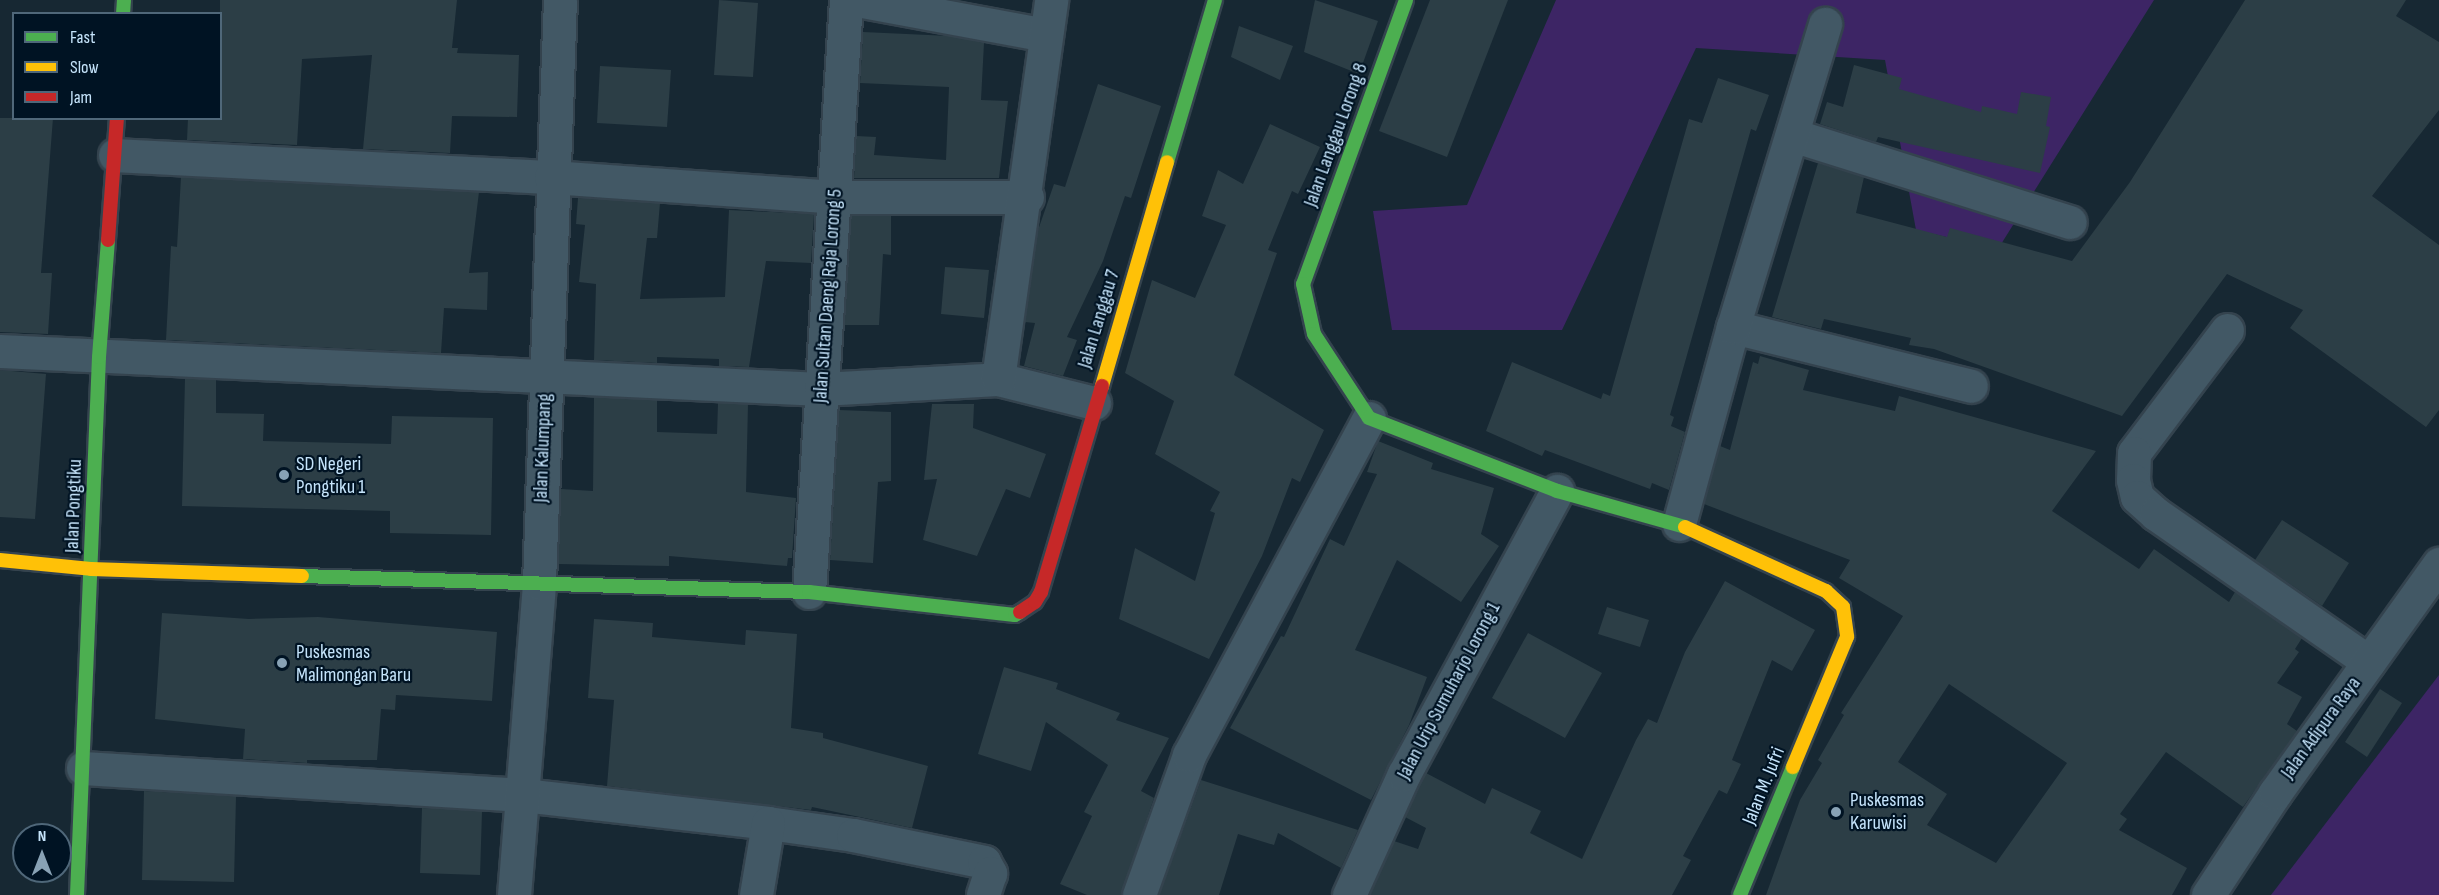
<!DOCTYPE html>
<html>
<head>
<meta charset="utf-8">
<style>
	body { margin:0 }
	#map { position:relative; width:2439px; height:895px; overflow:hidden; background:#172833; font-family:"Sofia Sans Condensed",sans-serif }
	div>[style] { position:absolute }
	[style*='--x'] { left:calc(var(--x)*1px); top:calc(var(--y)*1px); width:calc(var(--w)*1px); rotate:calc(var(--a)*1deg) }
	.green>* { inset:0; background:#3d2565 }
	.building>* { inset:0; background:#2c3e46 }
	.roads { filter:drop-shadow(2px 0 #34434e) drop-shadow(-2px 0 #34434e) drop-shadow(0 2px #34434e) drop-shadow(0 -2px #34434e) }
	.street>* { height:33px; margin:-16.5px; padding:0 16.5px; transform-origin:16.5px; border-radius:16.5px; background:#425865 }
	.fast>* { height:14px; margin:-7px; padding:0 7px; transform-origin:7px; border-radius:7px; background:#4caf50 }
	.slow>* { height:14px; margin:-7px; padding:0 7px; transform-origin:7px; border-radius:7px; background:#ffc107 }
	.jam>* { height:14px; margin:-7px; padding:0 7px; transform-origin:7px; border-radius:7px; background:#c62828 }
	.dots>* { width:16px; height:16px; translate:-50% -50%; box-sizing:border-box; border:3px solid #001323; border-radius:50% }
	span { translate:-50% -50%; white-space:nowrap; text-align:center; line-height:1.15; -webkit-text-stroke:4.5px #001323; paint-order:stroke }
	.street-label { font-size:20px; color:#c5e4fb }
	.poi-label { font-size:20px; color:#c5e4fb }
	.left { translate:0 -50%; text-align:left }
	.legend { position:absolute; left:12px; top:12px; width:210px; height:108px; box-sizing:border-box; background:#001323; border:2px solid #4f6779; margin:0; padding:8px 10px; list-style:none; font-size:18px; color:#c5e4fb }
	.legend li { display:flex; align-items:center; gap:12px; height:30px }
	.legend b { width:30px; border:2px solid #4f6779 }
	.north { position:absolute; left:12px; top:823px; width:60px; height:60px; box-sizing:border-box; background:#001323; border:2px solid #4f6779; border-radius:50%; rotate:0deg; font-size:16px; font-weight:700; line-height:24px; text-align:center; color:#c5e4fb }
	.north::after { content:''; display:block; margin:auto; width:21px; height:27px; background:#88a2b5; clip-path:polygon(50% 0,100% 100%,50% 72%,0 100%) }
</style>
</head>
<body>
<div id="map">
	<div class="green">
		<div style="clip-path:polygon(1556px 0,2154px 0,1998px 249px,1916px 230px,1885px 60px,1696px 48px,1562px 330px,1392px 330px,1373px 211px,1467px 205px)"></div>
		<div style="clip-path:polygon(2439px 675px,2439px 895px,2271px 895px,2403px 722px)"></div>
	</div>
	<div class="building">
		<div style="clip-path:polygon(220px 0,457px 0,452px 48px,458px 48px,457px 53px,519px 55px,517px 117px,452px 116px,450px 153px,363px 149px,372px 55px,302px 59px,297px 145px,187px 140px,188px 118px,220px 118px)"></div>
		<div style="clip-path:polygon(719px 0,758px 3px,753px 77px,714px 75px)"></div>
		<div style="clip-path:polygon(1315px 0,1378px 21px,1359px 74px,1304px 52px)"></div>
		<div style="clip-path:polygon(1430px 0,1508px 0,1447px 157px,1379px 131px)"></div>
		<div style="clip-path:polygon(2245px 0,2406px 0,2396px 16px,2439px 42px,2439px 110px,2372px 196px,2439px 245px,2439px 410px,2426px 427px,2290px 328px,2303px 310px,2227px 274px,2122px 416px,1934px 349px,1909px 345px,1911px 338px,1824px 319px,1821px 329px,1772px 317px,1818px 163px,1864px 177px,1856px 213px,1947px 237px,1950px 228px,2072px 261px,2130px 182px)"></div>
		<div style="clip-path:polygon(1239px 26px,1293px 46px,1280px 80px,1231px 57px)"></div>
		<div style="clip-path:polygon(863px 32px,950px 36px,984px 43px,981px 100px,1008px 101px,999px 178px,854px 178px,856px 136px,876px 137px,874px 155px,946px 160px,949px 87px,860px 83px)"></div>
		<div style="clip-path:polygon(1854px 65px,1902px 78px,1899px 89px,1981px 112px,1982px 106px,2017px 114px,2021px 92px,2051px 97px,2046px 126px,2050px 127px,2040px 173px,1878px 137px,1876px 142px,1820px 124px,1827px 102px,1843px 107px)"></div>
		<div style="clip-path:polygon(600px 66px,671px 70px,667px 127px,597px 123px)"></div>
		<div style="clip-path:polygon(1718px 78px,1769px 95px,1756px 131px,1751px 129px,1670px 415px,1674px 417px,1671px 426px,1685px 432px,1669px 490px,1652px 483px,1650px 489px,1545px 450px,1542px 456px,1486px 431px,1512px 362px,1601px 399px,1603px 393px,1610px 396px,1689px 119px,1702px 123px)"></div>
		<div style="clip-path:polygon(1098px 84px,1161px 106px,1131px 198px,1125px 196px,1103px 261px,1067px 337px,1077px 340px,1063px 376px,1024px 366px,1035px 323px,1025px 322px,1037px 233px,1054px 184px,1065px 187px)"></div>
		<div style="clip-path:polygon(0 118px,53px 118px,41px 273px,52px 273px,48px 334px,0 332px)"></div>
		<div style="clip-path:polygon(1270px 124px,1320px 147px,1298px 194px,1292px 191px,1268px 250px,1277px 253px,1234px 375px,1324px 430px,1300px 482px,1292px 478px,1262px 556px,1209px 659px,1119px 619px,1135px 548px,1195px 581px,1215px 513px,1210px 511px,1220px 492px,1155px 454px,1174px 401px,1125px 373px,1152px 280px,1195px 298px,1226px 225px,1202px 216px,1218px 170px,1243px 184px)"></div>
		<div style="clip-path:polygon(181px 177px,479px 192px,469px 273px,488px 272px,487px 310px,444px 308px,441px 353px,166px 340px,171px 246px,177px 247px)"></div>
		<div style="clip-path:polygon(578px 198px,660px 203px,657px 238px,647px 238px,640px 299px,725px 297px,729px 210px,814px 214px,811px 263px,766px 261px,749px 367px,719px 366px,719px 359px,657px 357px,657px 363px,594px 360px,596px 284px,579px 282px,585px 225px,576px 224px)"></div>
		<div style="clip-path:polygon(851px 216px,891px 216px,891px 255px,883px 254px,879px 325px,844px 325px)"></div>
		<div style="clip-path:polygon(945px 267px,989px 270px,984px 318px,941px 314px)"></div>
		<div style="clip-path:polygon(evenodd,1760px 356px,1809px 370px,1803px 390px,1895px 411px,1899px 396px,2096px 451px,2052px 511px,2139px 569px,2154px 549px,2229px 602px,2235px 592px,2302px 638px,2295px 649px,2299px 652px,2277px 683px,2302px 697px,2287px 724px,2297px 731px,2243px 807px,2166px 752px,2120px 814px,2127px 819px,2119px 830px,2187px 868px,2172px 895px,1766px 895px,1800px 800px,1822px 763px,1818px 760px,1844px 715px,1841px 713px,1903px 616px,1839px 578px,1850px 560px,1704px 504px,1720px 446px,1730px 450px,1753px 362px,1758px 364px,1760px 356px,1949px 684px,2067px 763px,1996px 863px,1927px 825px,1947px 794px,1898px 762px,1949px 684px)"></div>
		<div style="clip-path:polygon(0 370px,46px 374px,35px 519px,0 517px)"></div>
		<div style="clip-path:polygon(185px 378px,216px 380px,216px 413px,264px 414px,263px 441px,391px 444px,392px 416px,493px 418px,491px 535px,390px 533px,390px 511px,182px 506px)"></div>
		<div style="clip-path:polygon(594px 397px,657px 400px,657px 432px,717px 434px,718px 403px,748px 404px,746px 492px,796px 498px,792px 558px,788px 558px,787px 566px,669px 556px,669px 566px,558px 564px,561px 489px,593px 491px)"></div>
		<div style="clip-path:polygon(932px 404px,974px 404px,973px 428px,1046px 454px,1030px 498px,1006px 489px,977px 556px,923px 540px,937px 479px,924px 480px)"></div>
		<div style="clip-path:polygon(839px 410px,891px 412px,891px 481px,878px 482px,873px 563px,830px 560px)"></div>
		<div style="clip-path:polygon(1378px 441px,1433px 463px,1431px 469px,1494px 488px,1481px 534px,1499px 546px,1461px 602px,1397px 560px,1355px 650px,1427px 677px,1409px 725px,1371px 800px,1230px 728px,1281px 636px,1284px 637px,1330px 539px,1344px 546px,1377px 474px,1367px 472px)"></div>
		<div style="clip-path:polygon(2282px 520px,2349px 563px,2322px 606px,2255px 560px)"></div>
		<div style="clip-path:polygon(1725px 581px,1815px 630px,1792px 671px,1772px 660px,1732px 760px,1741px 764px,1727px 794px,1719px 790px,1683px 856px,1691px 860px,1672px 895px,1370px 895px,1394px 841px,1418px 849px,1426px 828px,1405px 817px,1426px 773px,1485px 804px,1492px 788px,1541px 811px,1530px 833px,1582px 859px,1636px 740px,1648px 719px,1657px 723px,1685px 652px)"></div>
		<div style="clip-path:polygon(1607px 607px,1649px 620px,1640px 647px,1598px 634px)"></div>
		<div style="clip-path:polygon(162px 613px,249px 619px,318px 617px,497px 632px,492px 701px,396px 695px,395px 710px,381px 709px,377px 760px,307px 760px,307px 763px,243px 759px,245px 729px,155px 719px)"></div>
		<div style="clip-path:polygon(594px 619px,653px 623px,652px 637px,745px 645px,746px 630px,797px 634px,791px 728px,823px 733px,823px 738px,928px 766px,912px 828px,812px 807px,811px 810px,607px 786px,614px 700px,588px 698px)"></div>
		<div style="clip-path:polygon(1528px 633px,1602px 673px,1565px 738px,1492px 698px)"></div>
		<div style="clip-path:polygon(1004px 667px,1058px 683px,1056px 689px,1120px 713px,1116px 720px,1169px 738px,1141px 791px,1154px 798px,1121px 895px,1087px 895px,1060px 884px,1092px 816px,1084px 812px,1108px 765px,1046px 722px,1031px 771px,978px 754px)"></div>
		<div style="clip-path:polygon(2380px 689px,2402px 703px,2367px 757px,2345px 742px)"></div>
		<div style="clip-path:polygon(1201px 780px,1358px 830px,1341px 868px,1278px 833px,1274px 845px,1238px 834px,1219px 895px,1159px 895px)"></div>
		<div style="clip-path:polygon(144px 791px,236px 796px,234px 882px,142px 880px)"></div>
		<div style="clip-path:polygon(422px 808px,482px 811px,480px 875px,420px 873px)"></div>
	</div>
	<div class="roads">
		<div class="street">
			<div style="--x:857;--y:0;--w:192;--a:10.5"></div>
			<div style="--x:1792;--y:135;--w:291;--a:17.4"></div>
			<div style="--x:115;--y:155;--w:437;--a:2.9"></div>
			<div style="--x:551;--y:177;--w:285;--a:4"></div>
			<div style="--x:835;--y:197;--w:192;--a:0"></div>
			<div style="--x:1733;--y:327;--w:245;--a:13.9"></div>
			<div style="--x:2227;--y:330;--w:154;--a:127.1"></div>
			<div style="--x:2134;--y:453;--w:27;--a:92"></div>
			<div style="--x:2133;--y:480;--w:17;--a:77"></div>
			<div style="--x:2137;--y:497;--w:25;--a:42"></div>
			<div style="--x:2156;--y:514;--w:259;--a:34.8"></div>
			<div style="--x:0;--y:351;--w:822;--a:2.65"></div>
			<div style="--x:821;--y:389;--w:177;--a:-3.2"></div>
			<div style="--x:998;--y:379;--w:99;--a:14"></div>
			<div style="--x:998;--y:379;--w:383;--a:-82"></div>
			<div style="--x:1679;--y:524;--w:204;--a:-74.7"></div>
			<div style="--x:1733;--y:327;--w:317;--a:-73.1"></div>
			<div style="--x:809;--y:592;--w:593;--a:-86.42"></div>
			<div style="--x:83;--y:768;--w:441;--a:3.5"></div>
			<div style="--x:523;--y:795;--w:247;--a:6.5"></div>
			<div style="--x:768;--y:823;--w:86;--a:8"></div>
			<div style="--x:853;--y:835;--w:134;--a:11.6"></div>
			<div style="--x:984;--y:862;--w:13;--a:61"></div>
			<div style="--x:990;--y:873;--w:23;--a:108"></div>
			<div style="--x:514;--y:895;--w:313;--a:-85.4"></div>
			<div style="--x:539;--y:583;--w:583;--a:-87.94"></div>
			<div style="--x:756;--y:895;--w:73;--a:-80.5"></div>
			<div style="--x:1139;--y:895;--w:149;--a:-70.3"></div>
			<div style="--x:1189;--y:755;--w:382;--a:-61.9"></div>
			<div style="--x:1349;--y:895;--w:133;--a:-65.6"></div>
			<div style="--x:1404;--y:774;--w:322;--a:-61.6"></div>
			<div style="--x:2208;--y:895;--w:122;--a:-56.7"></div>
			<div style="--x:2275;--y:793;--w:282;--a:-54.4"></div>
		</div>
		<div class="fast">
			<div style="--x:1406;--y:0;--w:302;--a:109.9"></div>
			<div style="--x:1303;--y:284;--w:51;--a:77.6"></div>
			<div style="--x:1314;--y:334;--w:100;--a:56.8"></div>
			<div style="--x:1369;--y:418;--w:202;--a:21.2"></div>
			<div style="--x:1557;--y:491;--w:133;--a:15.7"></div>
			<div style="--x:123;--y:14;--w:14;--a:-86"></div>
			<div style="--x:1167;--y:162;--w:169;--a:-73.5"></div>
			<div style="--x:302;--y:576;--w:507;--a:1.81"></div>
			<div style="--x:809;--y:592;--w:207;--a:6.4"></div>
			<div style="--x:1015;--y:615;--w:6;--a:-31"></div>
			<div style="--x:77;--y:895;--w:538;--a:-87.66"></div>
			<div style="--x:99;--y:357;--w:117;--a:-85.6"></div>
			<div style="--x:1740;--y:895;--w:139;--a:-67.5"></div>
		</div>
		<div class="slow">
			<div style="--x:1102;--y:386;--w:233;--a:-73.8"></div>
			<div style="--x:1685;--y:527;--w:155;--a:24.4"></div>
			<div style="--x:1826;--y:591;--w:23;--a:43"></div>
			<div style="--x:1843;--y:607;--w:30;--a:82"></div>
			<div style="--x:1847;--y:637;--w:141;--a:112.6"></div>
			<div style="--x:0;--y:560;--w:91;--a:5.6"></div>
			<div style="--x:91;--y:569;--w:211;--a:1.9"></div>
		</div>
		<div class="jam">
			<div style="--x:108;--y:240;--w:122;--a:-85.8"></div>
			<div style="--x:1020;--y:612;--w:18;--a:-34"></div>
			<div style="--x:1035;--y:602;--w:12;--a:-59"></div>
			<div style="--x:1041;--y:592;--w:215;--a:-73.5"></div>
		</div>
	</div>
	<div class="dots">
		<div style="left:284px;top:475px;background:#88a2b5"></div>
		<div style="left:282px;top:663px;background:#88a2b5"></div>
		<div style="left:1836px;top:812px;background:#88a2b5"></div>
	</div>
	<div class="street-label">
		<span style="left:1336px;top:135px;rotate:-70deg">Jalan Langgau Lorong 8</span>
		<span style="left:828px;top:296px;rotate:-86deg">Jalan Sultan Daeng Raja Lorong 5</span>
		<span style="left:1099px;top:319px;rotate:-73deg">Jalan Langgau 7</span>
		<span style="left:543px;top:448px;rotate:-88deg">Jalan Kalumpang</span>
		<span style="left:74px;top:506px;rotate:-88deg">Jalan Pongtiku</span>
		<span style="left:1449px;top:691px;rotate:-62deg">Jalan Urip Sumuharjo Lorong 1</span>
		<span style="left:2321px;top:728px;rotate:-54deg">Jalan Adipura Raya</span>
		<span style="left:1764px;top:786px;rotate:-68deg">Jalan M. Jufri</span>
	</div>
	<div class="poi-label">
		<span class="left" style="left:296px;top:476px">SD Negeri<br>Pongtiku 1</span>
		<span class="left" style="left:296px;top:664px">Puskesmas<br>Malimongan Baru</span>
		<span class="left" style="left:1850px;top:812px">Puskesmas<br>Karuwisi</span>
	</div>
	<ul class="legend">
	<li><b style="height:8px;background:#4caf50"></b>Fast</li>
	<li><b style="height:8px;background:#ffc107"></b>Slow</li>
	<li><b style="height:8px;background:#c62828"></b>Jam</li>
	</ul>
	<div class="north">N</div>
</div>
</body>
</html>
